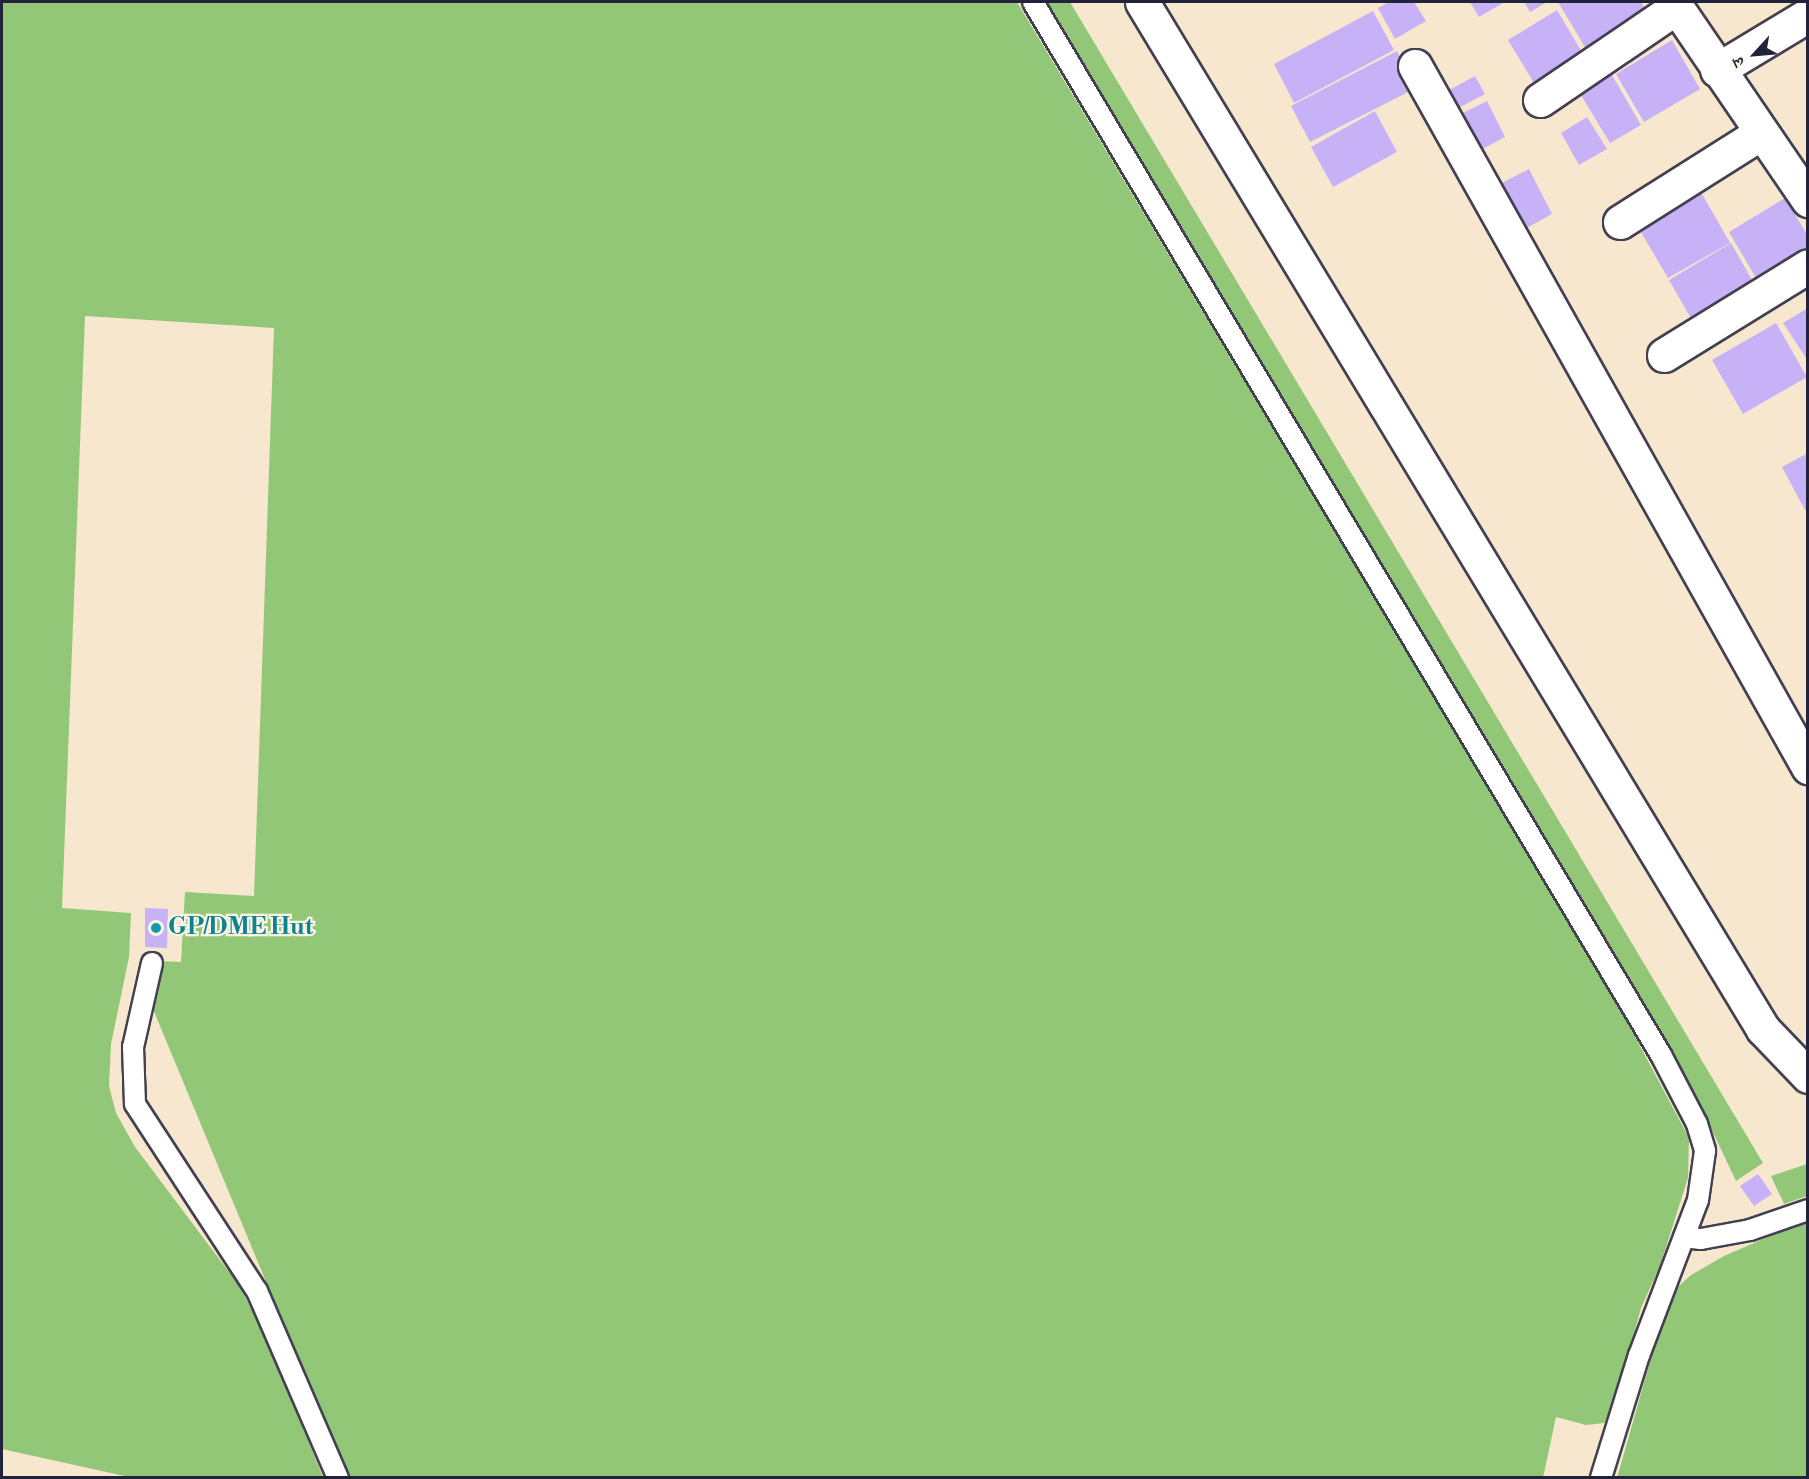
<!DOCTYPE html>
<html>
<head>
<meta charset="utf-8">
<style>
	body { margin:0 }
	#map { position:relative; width:1809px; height:1479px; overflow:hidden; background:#f6e7ce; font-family:"Libre Bodoni","Noto Serif Devanagari",serif }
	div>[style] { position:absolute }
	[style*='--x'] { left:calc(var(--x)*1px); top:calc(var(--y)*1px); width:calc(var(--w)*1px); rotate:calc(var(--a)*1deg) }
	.green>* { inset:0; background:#93c778 }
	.building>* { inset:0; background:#c8b2f7 }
	.roads { filter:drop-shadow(2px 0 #424051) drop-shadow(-2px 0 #424051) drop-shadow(0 2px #424051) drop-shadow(0 -2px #424051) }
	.lane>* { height:20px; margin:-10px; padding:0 10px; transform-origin:10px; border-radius:10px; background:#fff }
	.street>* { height:33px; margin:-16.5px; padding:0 16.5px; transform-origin:16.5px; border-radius:16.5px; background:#fff }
	.dots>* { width:16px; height:16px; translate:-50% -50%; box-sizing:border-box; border:3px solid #fcf5e5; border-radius:50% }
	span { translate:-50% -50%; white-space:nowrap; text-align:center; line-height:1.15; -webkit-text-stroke:4.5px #fcf5e5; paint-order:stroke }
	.culture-label { font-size:24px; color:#0d838f; font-weight:700 }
	.left { translate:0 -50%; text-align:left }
	.frame { position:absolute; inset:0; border:3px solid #22223b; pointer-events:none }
	.north { position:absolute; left:1725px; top:24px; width:60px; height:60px; -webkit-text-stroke:4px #fcf5e5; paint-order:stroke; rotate:244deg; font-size:16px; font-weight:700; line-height:24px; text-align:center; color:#22223b }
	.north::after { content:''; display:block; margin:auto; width:21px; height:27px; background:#22223b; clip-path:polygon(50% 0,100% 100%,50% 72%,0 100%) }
</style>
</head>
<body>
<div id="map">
	<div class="green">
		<div style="clip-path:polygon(2px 2px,1017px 2px,1616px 1001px,1689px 1138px,1688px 1178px,1660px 1266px,1641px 1308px,1615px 1404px,1604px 1423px,1586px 1425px,1556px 1417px,1543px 1478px,347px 1477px,153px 1009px,160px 961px,181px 962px,185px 892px,254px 896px,274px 328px,85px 316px,62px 908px,131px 913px,129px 957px,111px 1044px,109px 1086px,116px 1113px,135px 1147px,238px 1284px,260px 1325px,323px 1477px,129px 1477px,2px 1449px)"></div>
		<div style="clip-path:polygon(1045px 2px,1070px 2px,1763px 1163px,1736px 1181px,1693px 1090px,1633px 984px)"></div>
		<div style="clip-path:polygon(1807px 1164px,1807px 1196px,1784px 1204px,1771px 1176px)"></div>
		<div style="clip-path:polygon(1807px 1220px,1807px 1477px,1617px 1478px,1669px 1295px,1691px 1275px,1724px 1256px)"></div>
	</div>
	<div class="building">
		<div style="clip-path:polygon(1389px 2px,1414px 2px,1426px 21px,1395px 39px,1378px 8px)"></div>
		<div style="clip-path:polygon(1470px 2px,1505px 2px,1479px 17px)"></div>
		<div style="clip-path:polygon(1524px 2px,1547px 2px,1530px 12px)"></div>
		<div style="clip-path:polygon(1558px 2px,1641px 2px,1652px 21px,1591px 57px)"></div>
		<div style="clip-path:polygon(1557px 10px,1583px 54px,1534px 83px,1508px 40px)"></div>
		<div style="clip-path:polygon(1373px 11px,1394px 50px,1294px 103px,1274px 64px)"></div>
		<div style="clip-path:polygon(1672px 40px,1700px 89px,1644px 122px,1616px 74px)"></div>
		<div style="clip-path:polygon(1397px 51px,1416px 88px,1310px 142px,1291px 106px)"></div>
		<div style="clip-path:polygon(1605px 63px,1641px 125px,1610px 143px,1573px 82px)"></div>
		<div style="clip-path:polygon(1475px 76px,1485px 94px,1449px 113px,1440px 95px)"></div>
		<div style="clip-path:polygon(1487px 101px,1505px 137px,1477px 152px,1459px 115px)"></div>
		<div style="clip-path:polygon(1375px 111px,1397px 152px,1333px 187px,1311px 147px)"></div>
		<div style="clip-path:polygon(1587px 117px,1607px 149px,1579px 165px,1561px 133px)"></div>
		<div style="clip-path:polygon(1529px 169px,1552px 214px,1514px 235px,1490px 189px)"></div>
		<div style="clip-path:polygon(1697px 185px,1730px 243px,1668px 278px,1635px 222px)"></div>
		<div style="clip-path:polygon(1785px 198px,1808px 236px,1808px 254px,1759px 283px,1729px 232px)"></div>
		<div style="clip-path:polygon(1731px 243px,1759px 292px,1697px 329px,1669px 280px)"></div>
		<div style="clip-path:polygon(1808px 308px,1808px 361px,1783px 323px)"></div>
		<div style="clip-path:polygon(1776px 323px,1807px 377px,1743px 414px,1712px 360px)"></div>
		<div style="clip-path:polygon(1808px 453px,1808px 509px,1805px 510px,1782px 467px)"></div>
		<div style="clip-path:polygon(145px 908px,168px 909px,167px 948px,145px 947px)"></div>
		<div style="clip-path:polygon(1758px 1174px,1772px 1194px,1754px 1206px,1740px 1186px)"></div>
	</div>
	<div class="roads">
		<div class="lane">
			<div style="--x:1033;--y:2;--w:1226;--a:59.19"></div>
			<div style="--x:1661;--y:1055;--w:78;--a:62.4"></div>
			<div style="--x:1697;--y:1124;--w:28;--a:73"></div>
			<div style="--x:1705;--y:1151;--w:49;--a:98.1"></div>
			<div style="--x:1698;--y:1200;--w:166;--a:110.8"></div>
			<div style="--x:1639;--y:1355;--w:129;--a:107.2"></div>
			<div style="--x:152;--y:963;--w:86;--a:102.7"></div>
			<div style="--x:133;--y:1047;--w:57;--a:88"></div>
			<div style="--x:135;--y:1104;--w:223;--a:56.9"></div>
			<div style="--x:257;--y:1291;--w:204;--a:66.6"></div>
			<div style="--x:1684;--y:1237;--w:17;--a:7"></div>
			<div style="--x:1701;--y:1239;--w:50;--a:-10.4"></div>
			<div style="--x:1750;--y:1230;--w:61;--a:-19"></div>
		</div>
		<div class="street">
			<div style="--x:1142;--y:2;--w:1200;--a:58.84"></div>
			<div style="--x:1763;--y:1029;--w:65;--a:46.2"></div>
			<div style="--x:1673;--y:2;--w:240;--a:55.7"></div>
			<div style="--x:1415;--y:66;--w:804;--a:60.72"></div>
			<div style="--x:1717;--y:70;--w:106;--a:-31.1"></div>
			<div style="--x:1540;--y:100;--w:166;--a:-34.2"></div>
			<div style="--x:1620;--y:222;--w:167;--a:-32.3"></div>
			<div style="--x:1664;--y:355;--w:169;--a:-31.7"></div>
		</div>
	</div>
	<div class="dots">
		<div style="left:156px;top:928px;background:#0f9aa8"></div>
	</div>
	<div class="culture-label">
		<span class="left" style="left:168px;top:928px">GP/DME Hut</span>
	</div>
	<div class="frame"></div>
	<div class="north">उ</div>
</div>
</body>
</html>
